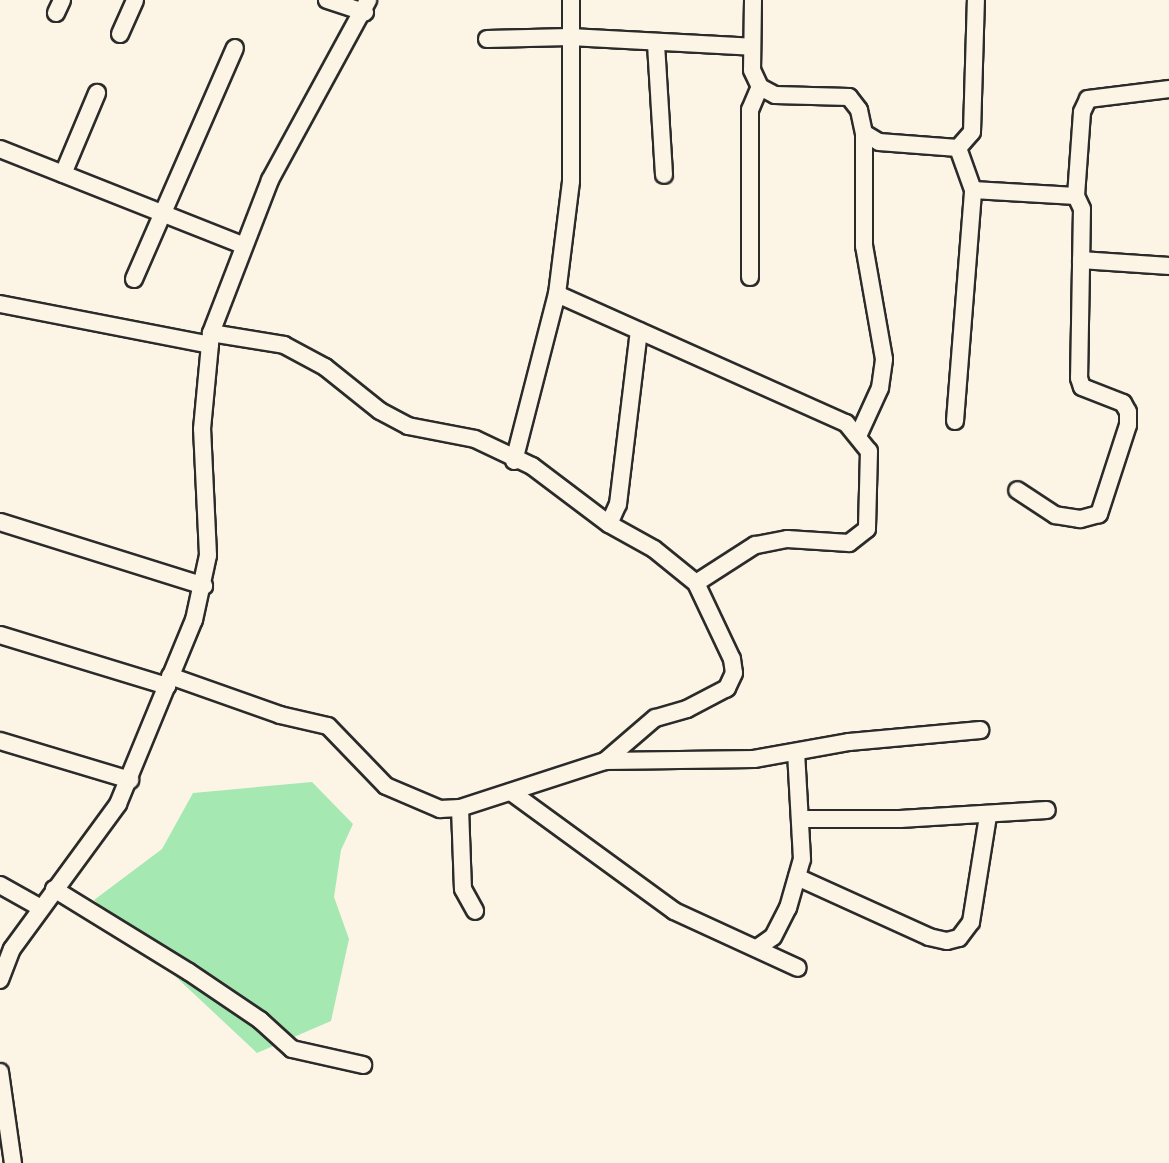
<!DOCTYPE html>
<html>
<head>
<meta charset="utf-8">
<style>
	body { margin:0 }
	#map { position:relative; width:1169px; height:1163px; overflow:hidden; background:#fcf5e5; font-family:"Patrick Hand",sans-serif }
	div>[style] { position:absolute }
	[style*='--x'] { left:calc(var(--x)*1px); top:calc(var(--y)*1px); width:calc(var(--w)*1px); rotate:calc(var(--a)*1deg) }
	.green>* { inset:0; background:#a6e8b2 }
	.roads { filter:drop-shadow(2px 0 #2b2b2b) drop-shadow(-2px 0 #2b2b2b) drop-shadow(0 2px #2b2b2b) drop-shadow(0 -2px #2b2b2b) }
	.minor>* { height:16px; margin:-8px; padding:0 8px; transform-origin:8px; border-radius:8px; background:#fcf5e5 }
	span { translate:-50% -50%; white-space:nowrap; text-align:center; line-height:1.15; -webkit-text-stroke:7px #fcf5e5; paint-order:stroke }
</style>
</head>
<body>
<div id="map">
	<div class="green">
		<div style="clip-path:polygon(312px 782px,353px 824px,341px 850px,334px 897px,349px 939px,331px 1021px,257px 1053px,94px 900px,162px 849px,193px 793px)"></div>
	</div>
	<div class="roads">
		<div class="minor">
			<div style="--x:327;--y:0;--w:40;--a:18"></div>
			<div style="--x:753;--y:0;--w:70;--a:90.8"></div>
			<div style="--x:752;--y:70;--w:19;--a:65"></div>
			<div style="--x:760;--y:87;--w:17;--a:28"></div>
			<div style="--x:775;--y:95;--w:74;--a:1.5"></div>
			<div style="--x:849;--y:97;--w:16;--a:52"></div>
			<div style="--x:859;--y:110;--w:24;--a:78"></div>
			<div style="--x:864;--y:133;--w:17;--a:31"></div>
			<div style="--x:879;--y:142;--w:79;--a:4.3"></div>
			<div style="--x:56;--y:13;--w:14;--a:-65"></div>
			<div style="--x:120;--y:34;--w:37;--a:-66"></div>
			<div style="--x:487;--y:39;--w:83;--a:-1.4"></div>
			<div style="--x:570;--y:37;--w:182;--a:3.1"></div>
			<div style="--x:656;--y:44;--w:131;--a:86.5"></div>
			<div style="--x:958;--y:148;--w:45;--a:70.3"></div>
			<div style="--x:973;--y:190;--w:103;--a:3.3"></div>
			<div style="--x:1076;--y:196;--w:14;--a:65"></div>
			<div style="--x:1082;--y:209;--w:169;--a:91"></div>
			<div style="--x:1079;--y:378;--w:9;--a:72"></div>
			<div style="--x:1082;--y:387;--w:44;--a:21.3"></div>
			<div style="--x:1123;--y:403;--w:10;--a:61"></div>
			<div style="--x:1128;--y:412;--w:13;--a:90"></div>
			<div style="--x:1128;--y:425;--w:94;--a:108"></div>
			<div style="--x:1099;--y:514;--w:20;--a:165"></div>
			<div style="--x:1080;--y:519;--w:25;--a:-171"></div>
			<div style="--x:1055;--y:515;--w:45;--a:-146.7"></div>
			<div style="--x:958;--y:148;--w:21;--a:-49"></div>
			<div style="--x:972;--y:132;--w:132;--a:-88.3"></div>
			<div style="--x:0;--y:149;--w:261;--a:21.6"></div>
			<div style="--x:63;--y:174;--w:88;--a:-67.2"></div>
			<div style="--x:1076;--y:196;--w:84;--a:-85.9"></div>
			<div style="--x:1082;--y:112;--w:14;--a:-65"></div>
			<div style="--x:1088;--y:99;--w:82;--a:-7"></div>
			<div style="--x:1081;--y:260;--w:88;--a:3.9"></div>
			<div style="--x:750;--y:277;--w:167;--a:-90"></div>
			<div style="--x:750;--y:110;--w:25;--a:-67"></div>
			<div style="--x:134;--y:279;--w:252;--a:-66.4"></div>
			<div style="--x:557;--y:294;--w:316;--a:24.1"></div>
			<div style="--x:846;--y:423;--w:36;--a:51"></div>
			<div style="--x:869;--y:451;--w:78;--a:91.5"></div>
			<div style="--x:867;--y:529;--w:23;--a:142"></div>
			<div style="--x:849;--y:543;--w:62;--a:-176.3"></div>
			<div style="--x:787;--y:539;--w:33;--a:169"></div>
			<div style="--x:755;--y:545;--w:70;--a:147.2"></div>
			<div style="--x:0;--y:304;--w:214;--a:11"></div>
			<div style="--x:211;--y:333;--w:74;--a:9.3"></div>
			<div style="--x:284;--y:345;--w:47;--a:28.2"></div>
			<div style="--x:325;--y:367;--w:70;--a:38.7"></div>
			<div style="--x:380;--y:411;--w:32;--a:28"></div>
			<div style="--x:408;--y:426;--w:68;--a:11"></div>
			<div style="--x:475;--y:439;--w:63;--a:25.3"></div>
			<div style="--x:532;--y:466;--w:96;--a:37"></div>
			<div style="--x:609;--y:524;--w:51;--a:29.1"></div>
			<div style="--x:654;--y:549;--w:54;--a:39"></div>
			<div style="--x:696;--y:583;--w:84;--a:64.7"></div>
			<div style="--x:732;--y:659;--w:14;--a:82"></div>
			<div style="--x:734;--y:673;--w:17;--a:115"></div>
			<div style="--x:727;--y:688;--w:45;--a:152.3"></div>
			<div style="--x:687;--y:709;--w:33;--a:164"></div>
			<div style="--x:655;--y:718;--w:66;--a:139.3"></div>
			<div style="--x:955;--y:421;--w:232;--a:-85.5"></div>
			<div style="--x:859;--y:434;--w:51;--a:-65.5"></div>
			<div style="--x:880;--y:388;--w:29;--a:-82"></div>
			<div style="--x:884;--y:359;--w:115;--a:-100"></div>
			<div style="--x:864;--y:246;--w:113;--a:-90"></div>
			<div style="--x:514;--y:461;--w:172;--a:-75.6"></div>
			<div style="--x:557;--y:294;--w:114;--a:-82.9"></div>
			<div style="--x:571;--y:181;--w:181;--a:-90"></div>
			<div style="--x:0;--y:522;--w:214;--a:17.4"></div>
			<div style="--x:609;--y:524;--w:22;--a:-66"></div>
			<div style="--x:618;--y:504;--w:174;--a:-83.1"></div>
			<div style="--x:0;--y:635;--w:175;--a:17"></div>
			<div style="--x:170;--y:676;--w:117;--a:19.5"></div>
			<div style="--x:280;--y:715;--w:49;--a:12.9"></div>
			<div style="--x:328;--y:726;--w:83;--a:46"></div>
			<div style="--x:386;--y:786;--w:59;--a:23.1"></div>
			<div style="--x:440;--y:809;--w:20;--a:-3"></div>
			<div style="--x:460;--y:808;--w:152;--a:-18"></div>
			<div style="--x:605;--y:761;--w:149;--a:-0.8"></div>
			<div style="--x:754;--y:759;--w:97;--a:-10.1"></div>
			<div style="--x:849;--y:742;--w:132;--a:-5.2"></div>
			<div style="--x:0;--y:741;--w:136;--a:16.7"></div>
			<div style="--x:511;--y:792;--w:202;--a:36.1"></div>
			<div style="--x:674;--y:911;--w:136;--a:24.7"></div>
			<div style="--x:460;--y:808;--w:81;--a:87.9"></div>
			<div style="--x:463;--y:889;--w:25;--a:61"></div>
			<div style="--x:801;--y:819;--w:99;--a:0"></div>
			<div style="--x:900;--y:819;--w:147;--a:-3.5"></div>
			<div style="--x:797;--y:877;--w:145;--a:24.4"></div>
			<div style="--x:929;--y:937;--w:18;--a:13"></div>
			<div style="--x:947;--y:941;--w:12;--a:-14"></div>
			<div style="--x:959;--y:938;--w:20;--a:-53"></div>
			<div style="--x:971;--y:922;--w:107;--a:-80.9"></div>
			<div style="--x:0;--y:885;--w:47;--a:29.3"></div>
			<div style="--x:54;--y:889;--w:158;--a:31.6"></div>
			<div style="--x:189;--y:972;--w:86;--a:34.1"></div>
			<div style="--x:260;--y:1020;--w:43;--a:42.2"></div>
			<div style="--x:292;--y:1049;--w:73;--a:12.7"></div>
			<div style="--x:757;--y:948;--w:19;--a:-35"></div>
			<div style="--x:773;--y:937;--w:33;--a:-63"></div>
			<div style="--x:788;--y:908;--w:51;--a:-74.1"></div>
			<div style="--x:802;--y:859;--w:107;--a:-93.2"></div>
			<div style="--x:0;--y:980;--w:33;--a:-69"></div>
			<div style="--x:12;--y:949;--w:180;--a:-53.8"></div>
			<div style="--x:118;--y:804;--w:199;--a:-67.6"></div>
			<div style="--x:194;--y:620;--w:66;--a:-77.8"></div>
			<div style="--x:208;--y:555;--w:126;--a:-92.7"></div>
			<div style="--x:202;--y:429;--w:96;--a:-84.6"></div>
			<div style="--x:211;--y:333;--w:164;--a:-68.9"></div>
			<div style="--x:270;--y:180;--w:205;--a:-61.4"></div>
			<div style="--x:0;--y:1072;--w:92;--a:81.9"></div>
		</div>
	</div>
</div>
</body>
</html>
